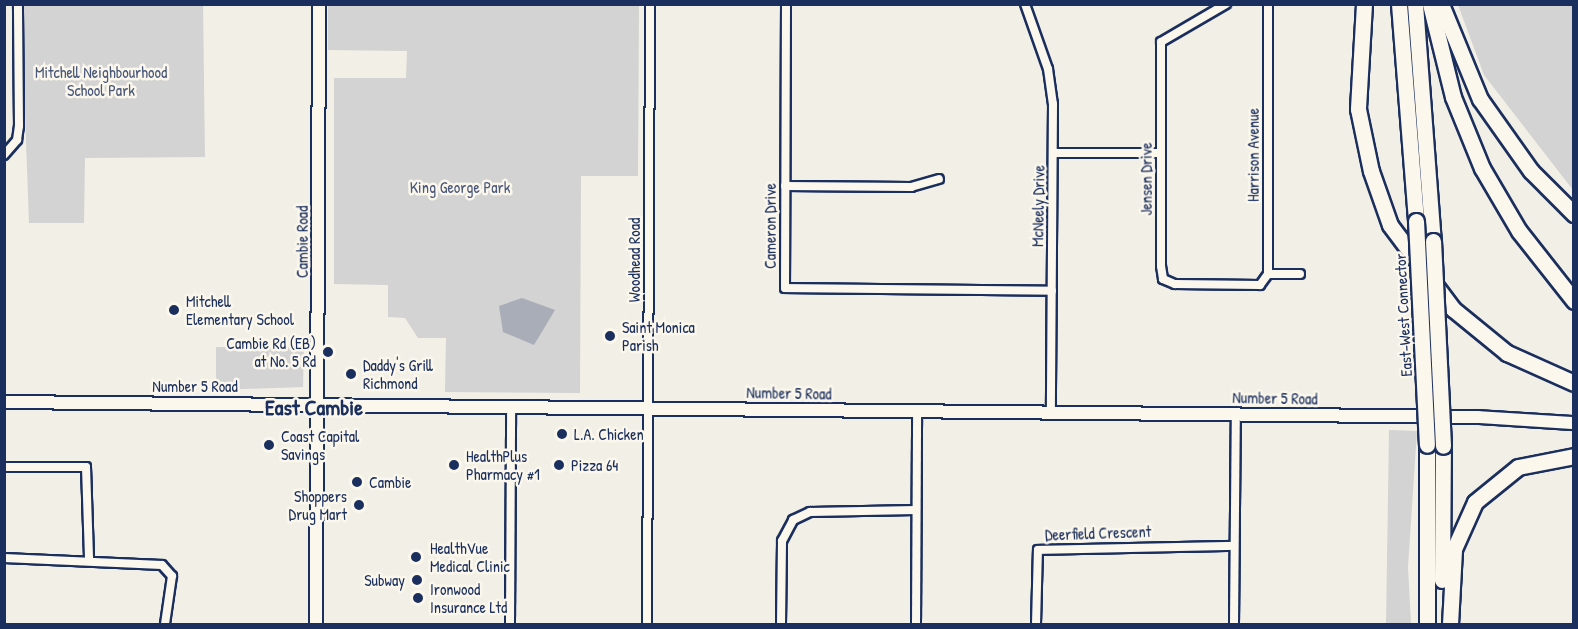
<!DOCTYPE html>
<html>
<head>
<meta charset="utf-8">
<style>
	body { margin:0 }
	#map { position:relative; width:1578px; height:629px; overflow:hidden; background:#f2efe6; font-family:"Patrick Hand",sans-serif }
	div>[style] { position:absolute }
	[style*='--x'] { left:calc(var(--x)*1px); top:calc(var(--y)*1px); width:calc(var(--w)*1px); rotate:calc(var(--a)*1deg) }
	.green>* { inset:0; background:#d2d3d2 }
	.water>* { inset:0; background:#a9adb7 }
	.roads { filter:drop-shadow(2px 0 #1b2f5e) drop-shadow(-2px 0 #1b2f5e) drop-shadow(0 2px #1b2f5e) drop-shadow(0 -2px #1b2f5e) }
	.minor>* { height:8px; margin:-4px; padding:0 4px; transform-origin:4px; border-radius:4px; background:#fbf7ec }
	.secondary>* { height:12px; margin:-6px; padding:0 6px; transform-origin:6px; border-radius:6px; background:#fbf7ec }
	.motorway>* { height:15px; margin:-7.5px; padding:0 7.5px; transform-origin:7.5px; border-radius:7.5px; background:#fbf7ec }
	.bridges { filter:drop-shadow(2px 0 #1b2f5e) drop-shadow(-2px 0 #1b2f5e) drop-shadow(0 2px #1b2f5e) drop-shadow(0 -2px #1b2f5e) }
	.motorway-bridge>* { height:15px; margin:-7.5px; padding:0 7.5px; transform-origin:7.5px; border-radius:7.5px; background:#fbf7ec }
	.dots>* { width:16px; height:16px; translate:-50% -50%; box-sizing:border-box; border:3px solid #fbf7ec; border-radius:50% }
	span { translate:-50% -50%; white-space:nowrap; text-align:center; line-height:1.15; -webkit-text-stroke:5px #fbf7ec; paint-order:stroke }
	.park-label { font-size:16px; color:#49587b }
	.street-label { font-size:16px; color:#1b2f5e }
	.poi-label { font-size:16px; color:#1b2f5e }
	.left { translate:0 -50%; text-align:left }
	.right { translate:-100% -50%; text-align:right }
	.district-label { font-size:22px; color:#1b2f5e; font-weight:700 }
	.frame { position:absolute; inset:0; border:6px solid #1b2f5e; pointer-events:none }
</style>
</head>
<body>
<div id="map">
	<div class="green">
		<div style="clip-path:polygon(21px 5px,203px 5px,205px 157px,85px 158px,84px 223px,29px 223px)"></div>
		<div style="clip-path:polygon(328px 5px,639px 5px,638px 176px,581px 176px,580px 393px,445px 392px,446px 338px,418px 338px,405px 318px,388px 317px,388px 285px,334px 284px,334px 78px,406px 78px,407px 51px,328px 50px)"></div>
		<div style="clip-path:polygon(1458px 5px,1573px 5px,1573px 190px,1484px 75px)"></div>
		<div style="clip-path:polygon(216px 347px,304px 347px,303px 387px,216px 390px)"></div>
		<div style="clip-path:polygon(1389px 430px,1417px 431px,1408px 567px,1411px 624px,1386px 624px)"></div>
	</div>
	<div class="water">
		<div style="clip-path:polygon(522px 298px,555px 310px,534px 345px,503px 332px,499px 306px)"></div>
	</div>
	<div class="roads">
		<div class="minor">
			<div style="--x:786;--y:4;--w:284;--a:90.2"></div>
			<div style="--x:785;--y:288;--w:267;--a:0.6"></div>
			<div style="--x:1025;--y:4;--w:69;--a:70.5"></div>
			<div style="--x:1048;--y:69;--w:35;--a:82"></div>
			<div style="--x:1053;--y:104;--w:308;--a:90.4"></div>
			<div style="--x:1226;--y:4;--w:75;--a:149.7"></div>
			<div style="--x:1161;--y:42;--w:224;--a:90"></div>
			<div style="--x:1161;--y:266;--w:13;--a:81"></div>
			<div style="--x:1163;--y:279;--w:13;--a:23"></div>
			<div style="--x:1175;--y:284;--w:85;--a:0.7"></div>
			<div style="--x:1260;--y:285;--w:14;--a:-54"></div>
			<div style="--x:1268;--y:4;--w:270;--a:90"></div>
			<div style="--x:1054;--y:153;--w:107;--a:0"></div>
			<div style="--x:4;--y:155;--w:20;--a:-49"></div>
			<div style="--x:17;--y:140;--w:14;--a:-82"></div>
			<div style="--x:19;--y:126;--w:122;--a:-90.5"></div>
			<div style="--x:785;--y:186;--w:126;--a:0.5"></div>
			<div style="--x:911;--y:187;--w:29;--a:-16"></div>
			<div style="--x:1268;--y:274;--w:32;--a:0"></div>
			<div style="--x:4;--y:467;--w:82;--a:0"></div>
			<div style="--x:86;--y:467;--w:91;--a:88.1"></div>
			<div style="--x:4;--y:558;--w:158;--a:2.5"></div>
			<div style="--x:162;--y:565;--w:15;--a:48"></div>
			<div style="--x:172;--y:576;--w:49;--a:98.3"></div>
			<div style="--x:510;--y:624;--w:217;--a:-89.7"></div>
			<div style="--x:647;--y:624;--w:620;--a:-89.72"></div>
			<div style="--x:781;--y:624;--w:83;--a:-89.3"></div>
			<div style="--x:782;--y:541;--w:24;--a:-62"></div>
			<div style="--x:793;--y:520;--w:19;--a:-25"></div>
			<div style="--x:810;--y:512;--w:106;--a:-1.1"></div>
			<div style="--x:916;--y:624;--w:213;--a:-89.7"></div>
			<div style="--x:1036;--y:624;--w:74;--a:-88.5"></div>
			<div style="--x:1038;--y:550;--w:196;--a:-1.2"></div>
			<div style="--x:1234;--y:624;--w:210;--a:-89.5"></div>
		</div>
		<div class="secondary">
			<div style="--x:4;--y:402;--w:1474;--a:0.58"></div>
			<div style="--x:1478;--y:417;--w:96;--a:3.6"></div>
			<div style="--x:316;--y:624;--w:620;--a:-89.72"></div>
		</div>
		<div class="motorway">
			<div style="--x:1364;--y:4;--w:105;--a:93.3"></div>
			<div style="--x:1358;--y:109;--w:63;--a:78.2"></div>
			<div style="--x:1371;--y:171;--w:57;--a:70.6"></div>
			<div style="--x:1390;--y:225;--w:105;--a:53.1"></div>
			<div style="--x:1453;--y:309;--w:70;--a:39.2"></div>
			<div style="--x:1507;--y:353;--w:73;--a:24.1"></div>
			<div style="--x:1399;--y:4;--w:218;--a:85.5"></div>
			<div style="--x:1415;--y:4;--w:238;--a:85.7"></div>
			<div style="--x:1430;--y:4;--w:96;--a:76.1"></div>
			<div style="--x:1453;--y:97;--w:77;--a:67.8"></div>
			<div style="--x:1482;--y:168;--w:73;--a:59.6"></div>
			<div style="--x:1519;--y:231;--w:89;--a:51.8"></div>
			<div style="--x:1441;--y:4;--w:103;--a:67.7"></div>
			<div style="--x:1480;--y:99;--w:88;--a:54.7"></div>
			<div style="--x:1531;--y:171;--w:61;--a:45"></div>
			<div style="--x:1427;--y:445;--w:179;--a:90"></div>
			<div style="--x:1442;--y:580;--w:134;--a:-89.6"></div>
			<div style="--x:1450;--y:624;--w:75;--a:-86.9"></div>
			<div style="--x:1454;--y:549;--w:51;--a:-65.9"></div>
			<div style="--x:1475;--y:502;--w:55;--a:-39.1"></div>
			<div style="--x:1518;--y:467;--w:57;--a:-11.1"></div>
		</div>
	</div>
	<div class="bridges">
		<div class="motorway-bridge">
			<div style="--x:1416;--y:221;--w:224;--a:87.2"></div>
			<div style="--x:1433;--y:241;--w:205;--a:87.2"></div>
		</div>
	</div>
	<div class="dots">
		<div style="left:174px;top:310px;background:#1b2f5e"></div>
		<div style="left:610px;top:336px;background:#1b2f5e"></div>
		<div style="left:328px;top:352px;background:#1b2f5e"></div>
		<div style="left:351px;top:374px;background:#1b2f5e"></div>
		<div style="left:562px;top:434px;background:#1b2f5e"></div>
		<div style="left:269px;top:445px;background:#1b2f5e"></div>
		<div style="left:454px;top:465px;background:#1b2f5e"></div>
		<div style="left:559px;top:465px;background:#1b2f5e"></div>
		<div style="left:357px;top:482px;background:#1b2f5e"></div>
		<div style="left:359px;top:505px;background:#1b2f5e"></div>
		<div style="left:416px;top:557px;background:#1b2f5e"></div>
		<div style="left:417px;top:580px;background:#1b2f5e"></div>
		<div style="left:418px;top:598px;background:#1b2f5e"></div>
	</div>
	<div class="park-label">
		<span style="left:101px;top:81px">Mitchell Neighbourhood<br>School Park</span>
		<span style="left:460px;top:187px">King George Park</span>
	</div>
	<div class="street-label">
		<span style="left:1253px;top:155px;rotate:-90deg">Harrison Avenue</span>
		<span style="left:1146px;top:179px;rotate:-90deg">Jensen Drive</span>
		<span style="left:1038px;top:206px;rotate:-89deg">McNeely Drive</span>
		<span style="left:770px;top:226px;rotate:-90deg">Cameron Drive</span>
		<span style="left:302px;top:242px;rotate:-90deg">Cambie Road</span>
		<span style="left:634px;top:260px;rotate:-90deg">Woodhead Road</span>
		<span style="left:1403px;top:315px;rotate:-93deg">East-West Connector</span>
		<span style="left:195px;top:386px">Number 5 Road</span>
		<span style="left:789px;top:393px;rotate:1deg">Number 5 Road</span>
		<span style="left:1275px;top:398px;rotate:1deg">Number 5 Road</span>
		<span style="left:1098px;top:533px;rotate:-2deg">Deerfield Crescent</span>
	</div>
	<div class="poi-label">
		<span class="left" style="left:186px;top:310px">Mitchell<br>Elementary School</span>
		<span class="left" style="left:622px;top:336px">Saint Monica<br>Parish</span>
		<span class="right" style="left:316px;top:352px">Cambie Rd (EB)<br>at No. 5 Rd</span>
		<span class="left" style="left:363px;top:374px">Daddy's Grill<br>Richmond</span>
		<span class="left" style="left:574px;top:434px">L.A. Chicken</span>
		<span class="left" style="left:281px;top:445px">Coast Capital<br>Savings</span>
		<span class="left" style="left:466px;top:465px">HealthPlus<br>Pharmacy #1</span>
		<span class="left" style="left:571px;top:465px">Pizza 64</span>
		<span class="left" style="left:369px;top:482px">Cambie</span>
		<span class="right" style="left:347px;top:505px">Shoppers<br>Drug Mart</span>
		<span class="left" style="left:430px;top:557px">HealthVue<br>Medical Clinic</span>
		<span class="right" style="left:405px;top:580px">Subway</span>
		<span class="left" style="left:430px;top:598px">Ironwood<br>Insurance Ltd</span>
	</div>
	<div class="district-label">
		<span style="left:314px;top:408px">East Cambie</span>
	</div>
	<div class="frame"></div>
</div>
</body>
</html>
